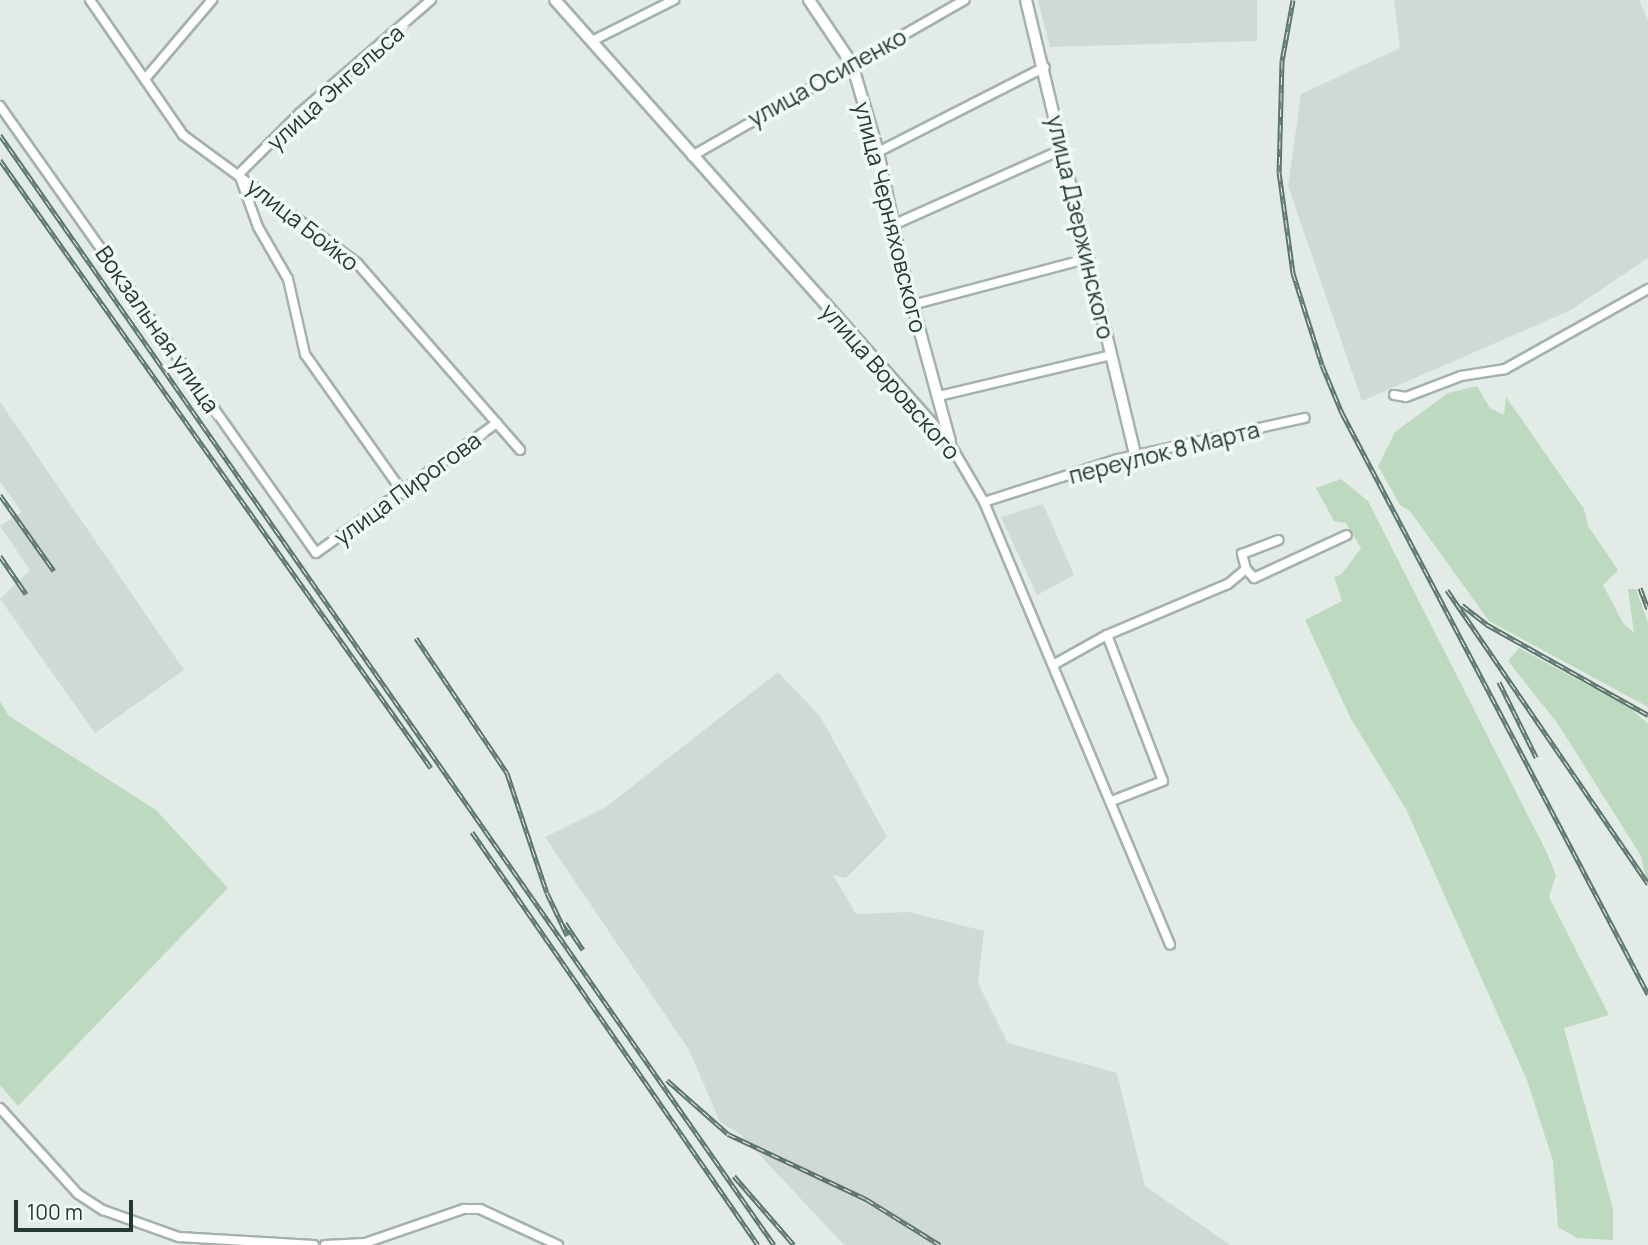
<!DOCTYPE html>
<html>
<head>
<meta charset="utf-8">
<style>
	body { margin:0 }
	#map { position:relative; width:1648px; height:1245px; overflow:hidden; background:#e2ebe6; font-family:Manrope,sans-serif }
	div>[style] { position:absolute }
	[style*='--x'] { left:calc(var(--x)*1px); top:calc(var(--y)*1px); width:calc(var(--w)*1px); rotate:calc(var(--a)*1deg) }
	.built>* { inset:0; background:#d0dad5 }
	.green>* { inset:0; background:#bddac1 }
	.roads { filter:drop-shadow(2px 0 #a5b2ac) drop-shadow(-2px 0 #a5b2ac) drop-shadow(0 2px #a5b2ac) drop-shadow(0 -2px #a5b2ac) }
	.minor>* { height:8px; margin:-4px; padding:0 4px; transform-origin:4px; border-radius:4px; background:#fff }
	.tertiary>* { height:10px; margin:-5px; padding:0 5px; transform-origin:5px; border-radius:5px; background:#fff }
	.rail>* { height:5px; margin-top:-2.5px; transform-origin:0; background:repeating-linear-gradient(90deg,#f2f8f4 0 8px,#5e766d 0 16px); box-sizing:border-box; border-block:2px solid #5e766d }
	span { translate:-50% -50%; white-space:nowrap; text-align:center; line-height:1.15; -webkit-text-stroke:7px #f2f8f4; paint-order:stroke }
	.street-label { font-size:23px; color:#243a32 }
	.scale { position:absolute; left:14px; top:1200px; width:119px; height:32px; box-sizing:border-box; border:4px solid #243a32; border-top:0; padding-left:9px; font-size:21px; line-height:24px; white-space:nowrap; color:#243a32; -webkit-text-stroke:5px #f2f8f4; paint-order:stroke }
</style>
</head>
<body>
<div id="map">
	<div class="built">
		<div style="clip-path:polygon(1038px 0,1257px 0,1257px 41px,1050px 47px)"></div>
		<div style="clip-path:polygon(1394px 0,1639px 0,1648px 20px,1648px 258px,1569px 311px,1362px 401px,1288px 186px,1301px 94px,1400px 48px)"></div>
		<div style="clip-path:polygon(0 402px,184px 670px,95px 733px,0 599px,30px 570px,0 526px,22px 512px,0 482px)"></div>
		<div style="clip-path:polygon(1043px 504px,1074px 575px,1037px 595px,1001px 517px)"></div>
		<div style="clip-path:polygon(778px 672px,820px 716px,887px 837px,846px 878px,833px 875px,856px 914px,909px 912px,984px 931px,978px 983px,1008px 1043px,1117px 1073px,1145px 1186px,1230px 1245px,844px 1245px,741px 1135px,720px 1122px,689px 1050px,545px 837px,606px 807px)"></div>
	</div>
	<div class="green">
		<div style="clip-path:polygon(1477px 386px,1490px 408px,1504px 415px,1506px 397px,1584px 509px,1588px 526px,1618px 570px,1603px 585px,1623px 623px,1634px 633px,1628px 589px,1636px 589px,1648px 623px,1648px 707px,1489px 621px,1410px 511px,1400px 505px,1378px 466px,1395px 432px,1448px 393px)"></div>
		<div style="clip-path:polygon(1341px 479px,1368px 501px,1547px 853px,1556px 875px,1549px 897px,1609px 1015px,1564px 1028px,1613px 1209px,1613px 1240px,1577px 1238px,1558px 1227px,1553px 1161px,1527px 1080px,1406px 809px,1351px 719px,1305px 620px,1342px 601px,1334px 577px,1341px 575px,1361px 548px,1346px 523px,1334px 521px,1316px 488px)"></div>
		<div style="clip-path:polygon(1519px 648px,1630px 708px,1648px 724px,1648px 887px,1641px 856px,1558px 724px,1508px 661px)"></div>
		<div style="clip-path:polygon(0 701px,9px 716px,156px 810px,228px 888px,18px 1106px,0 1085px)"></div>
	</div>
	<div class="roads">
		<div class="minor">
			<div style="--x:90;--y:0;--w:164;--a:55.4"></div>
			<div style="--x:183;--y:135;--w:216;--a:36.3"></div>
			<div style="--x:357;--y:263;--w:248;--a:48.9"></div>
			<div style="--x:592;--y:41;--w:92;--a:-26.6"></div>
			<div style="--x:145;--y:79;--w:104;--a:-49.7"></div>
			<div style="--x:0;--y:106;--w:547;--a:54.74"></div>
			<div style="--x:316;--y:553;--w:223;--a:-35.7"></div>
			<div style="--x:878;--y:152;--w:187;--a:-27"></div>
			<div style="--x:692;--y:156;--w:314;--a:-29.8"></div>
			<div style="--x:893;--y:225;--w:186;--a:-24.1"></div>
			<div style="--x:912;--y:305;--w:184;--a:-14.8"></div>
			<div style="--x:1394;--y:395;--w:12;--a:9"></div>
			<div style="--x:1406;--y:397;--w:59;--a:-20.9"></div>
			<div style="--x:1461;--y:376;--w:45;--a:-9"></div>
			<div style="--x:1505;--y:369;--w:164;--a:-29.2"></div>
			<div style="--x:939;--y:396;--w:177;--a:-13.4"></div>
			<div style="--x:950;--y:444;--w:67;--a:59.6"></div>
			<div style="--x:984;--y:502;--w:480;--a:67.2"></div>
			<div style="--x:404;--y:494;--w:171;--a:-125.3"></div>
			<div style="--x:305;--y:354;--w:77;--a:-102.8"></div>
			<div style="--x:288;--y:279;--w:60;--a:-120"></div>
			<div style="--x:258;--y:227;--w:56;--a:-109.7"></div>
			<div style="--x:239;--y:174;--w:86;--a:-45"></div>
			<div style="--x:300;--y:113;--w:173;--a:-40.8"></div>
			<div style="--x:984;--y:502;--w:141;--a:-17.8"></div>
			<div style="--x:1118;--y:459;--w:191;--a:-12.4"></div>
			<div style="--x:1246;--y:569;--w:16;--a:-105"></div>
			<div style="--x:1242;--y:554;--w:39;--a:-21"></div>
			<div style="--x:1107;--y:635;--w:156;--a:69"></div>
			<div style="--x:1163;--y:781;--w:55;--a:158.6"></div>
			<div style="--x:1053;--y:665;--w:62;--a:-29.1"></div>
			<div style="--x:1107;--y:635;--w:131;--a:-22.9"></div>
			<div style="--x:1228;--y:584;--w:23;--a:-40"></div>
			<div style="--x:1246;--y:569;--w:12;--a:48"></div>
			<div style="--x:1254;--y:578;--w:102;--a:-24.8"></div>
			<div style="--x:0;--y:1108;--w:116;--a:47.8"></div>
			<div style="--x:78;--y:1194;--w:30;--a:33"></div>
			<div style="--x:103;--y:1210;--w:81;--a:19.6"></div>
			<div style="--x:179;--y:1237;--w:135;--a:3.4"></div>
			<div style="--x:325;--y:1245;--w:40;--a:-2.9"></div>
			<div style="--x:365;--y:1243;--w:105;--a:-19"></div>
			<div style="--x:464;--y:1209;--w:16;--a:0"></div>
			<div style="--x:480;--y:1209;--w:86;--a:24.8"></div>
		</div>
		<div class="tertiary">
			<div style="--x:555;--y:0;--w:594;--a:48.34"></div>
			<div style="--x:809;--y:0;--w:77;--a:56.1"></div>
			<div style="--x:852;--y:64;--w:92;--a:73.5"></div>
			<div style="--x:878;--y:152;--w:116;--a:78.1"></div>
			<div style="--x:902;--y:266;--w:181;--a:74.7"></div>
			<div style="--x:1026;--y:0;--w:468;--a:76.5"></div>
		</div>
	</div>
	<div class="rail">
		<div style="--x:1293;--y:0;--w:62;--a:100.2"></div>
		<div style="--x:1282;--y:61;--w:111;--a:91.5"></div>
		<div style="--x:1279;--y:172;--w:102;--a:82.1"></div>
		<div style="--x:1293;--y:273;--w:96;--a:72.5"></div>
		<div style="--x:1322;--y:365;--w:52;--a:67.4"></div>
		<div style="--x:1342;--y:413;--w:657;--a:62.23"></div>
		<div style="--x:0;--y:135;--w:1353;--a:55.11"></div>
		<div style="--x:0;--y:160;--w:745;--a:54.67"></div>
		<div style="--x:0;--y:495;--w:93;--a:54.6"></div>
		<div style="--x:0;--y:556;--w:46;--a:55.6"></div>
		<div style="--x:1640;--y:588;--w:22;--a:69"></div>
		<div style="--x:1447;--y:590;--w:356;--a:55.6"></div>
		<div style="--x:1462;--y:605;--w:31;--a:38"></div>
		<div style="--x:1486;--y:624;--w:186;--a:29.3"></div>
		<div style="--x:416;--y:638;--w:163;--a:56"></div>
		<div style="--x:507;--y:773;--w:126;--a:71.6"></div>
		<div style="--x:547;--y:893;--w:47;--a:64.5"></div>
		<div style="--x:1499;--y:682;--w:84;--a:63.7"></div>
		<div style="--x:472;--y:832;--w:502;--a:55.3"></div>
		<div style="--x:565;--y:923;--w:32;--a:56"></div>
		<div style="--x:667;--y:1080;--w:81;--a:41.5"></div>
		<div style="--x:728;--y:1134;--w:153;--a:25.2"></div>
		<div style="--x:866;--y:1199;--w:87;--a:31.9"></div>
		<div style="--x:734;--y:1176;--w:91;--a:49"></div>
	</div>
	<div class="street-label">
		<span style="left:827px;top:77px;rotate:-29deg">улица Осипенко</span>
		<span style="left:335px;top:87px;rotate:-42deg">улица Энгельса</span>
		<span style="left:891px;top:217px;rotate:76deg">улица Черняховского</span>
		<span style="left:303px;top:224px;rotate:38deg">улица Бойко</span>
		<span style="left:1081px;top:227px;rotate:77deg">улица Дзержинского</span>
		<span style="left:158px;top:329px;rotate:55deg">Вокзальная улица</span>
		<span style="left:891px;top:381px;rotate:49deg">улица Воровского</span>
		<span style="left:1164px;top:452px;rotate:-14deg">переулок 8 Марта</span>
		<span style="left:407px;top:488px;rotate:-36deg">улица Пирогова</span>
	</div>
	<div class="scale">100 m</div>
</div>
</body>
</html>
